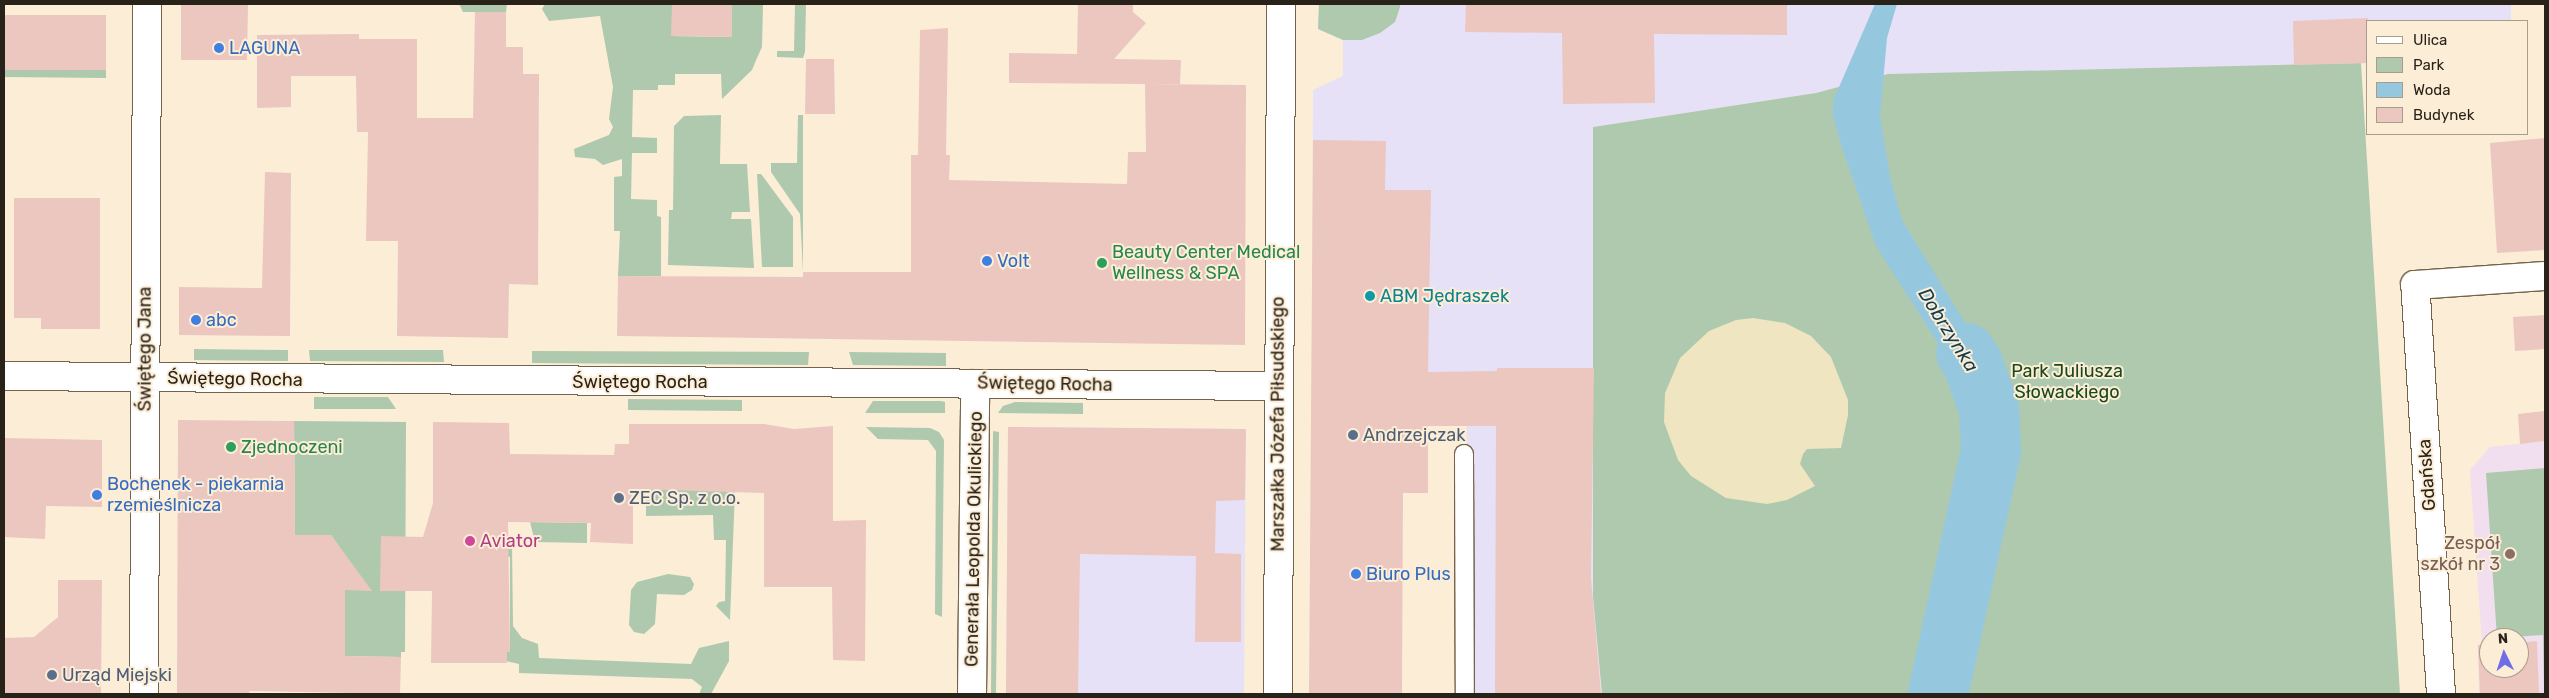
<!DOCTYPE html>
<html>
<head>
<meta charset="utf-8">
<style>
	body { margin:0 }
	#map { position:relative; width:2549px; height:698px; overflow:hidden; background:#fcedd7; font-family:Rubik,sans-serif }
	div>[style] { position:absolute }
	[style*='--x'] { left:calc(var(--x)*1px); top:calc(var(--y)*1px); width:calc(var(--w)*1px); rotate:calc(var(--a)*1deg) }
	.industrial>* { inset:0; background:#e7e1f7 }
	.education>* { inset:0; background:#f1deef }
	.green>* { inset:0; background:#afc9ae }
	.sand>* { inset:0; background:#efe5c0 }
	.water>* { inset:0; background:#95c8df }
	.river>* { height:60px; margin:-30px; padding:0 30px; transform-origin:30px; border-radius:30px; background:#95c8df }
	.building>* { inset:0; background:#ebc7c0 }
	.roads { filter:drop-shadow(1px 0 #74634b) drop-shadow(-1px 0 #74634b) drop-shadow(0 1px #74634b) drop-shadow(0 -1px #74634b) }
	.service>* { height:18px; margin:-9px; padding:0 9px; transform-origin:9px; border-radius:9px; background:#fff }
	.minor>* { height:28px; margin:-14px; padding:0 14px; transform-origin:14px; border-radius:14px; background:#fff }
	.tertiary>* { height:28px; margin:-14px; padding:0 14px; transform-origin:14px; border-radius:14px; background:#fff }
	.secondary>* { height:28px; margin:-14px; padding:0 14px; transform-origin:14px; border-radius:14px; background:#fff }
	.dots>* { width:14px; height:14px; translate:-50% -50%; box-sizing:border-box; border:2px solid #fcedd7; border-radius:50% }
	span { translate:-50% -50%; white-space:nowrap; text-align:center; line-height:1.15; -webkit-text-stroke:4px #fcedd7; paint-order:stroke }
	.shop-label { font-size:18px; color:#366cbe }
	.left { translate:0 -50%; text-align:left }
	.leisure-label { font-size:18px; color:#27864d }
	.culture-label { font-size:18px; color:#0d838f }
	.street-label { font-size:18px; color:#292218 }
	.park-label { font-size:18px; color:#19491a }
	.service-label { font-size:18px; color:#4e5e75 }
	.hotel-label { font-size:18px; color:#b23c85 }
	.education-label { font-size:18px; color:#785e54 }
	.right { translate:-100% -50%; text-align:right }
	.water-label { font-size:19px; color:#113d4d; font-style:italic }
	.frame { position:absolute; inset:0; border:5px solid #292218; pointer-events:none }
	.legend { position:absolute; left:2366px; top:20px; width:162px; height:115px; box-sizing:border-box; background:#fcedd7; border:1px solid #a89c8b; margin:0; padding:6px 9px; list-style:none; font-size:15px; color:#292218 }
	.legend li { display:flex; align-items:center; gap:10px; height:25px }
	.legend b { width:25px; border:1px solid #a89c8b }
	.north { position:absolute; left:2479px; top:628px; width:50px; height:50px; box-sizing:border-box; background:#fcedd7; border:1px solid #a89c8b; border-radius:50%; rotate:356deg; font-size:14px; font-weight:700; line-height:20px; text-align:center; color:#292218 }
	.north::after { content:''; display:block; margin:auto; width:18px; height:22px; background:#6f6de7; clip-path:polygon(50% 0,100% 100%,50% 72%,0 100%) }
</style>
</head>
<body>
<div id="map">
	<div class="industrial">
		<div style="clip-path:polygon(1319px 4px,2511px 4px,2511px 21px,2368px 21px,2368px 63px,1860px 83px,1816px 93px,1593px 127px,1593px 398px,1597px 643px,1602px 694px,1465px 694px,1467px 372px,1312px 374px,1313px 90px,1343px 76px,1343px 40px,1318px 29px)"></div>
		<div style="clip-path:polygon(1008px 427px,1246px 429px,1244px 694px,1006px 694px)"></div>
	</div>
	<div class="education">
		<div style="clip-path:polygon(evenodd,2545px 441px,2545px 694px,2479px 694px,2478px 644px,2482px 645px,2470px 470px,2490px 447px,2545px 441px,2489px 638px,2519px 638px,2519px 668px,2489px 668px,2489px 638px)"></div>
	</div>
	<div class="green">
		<div style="clip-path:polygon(459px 4px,507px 4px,506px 12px,463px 12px)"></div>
		<div style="clip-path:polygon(545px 4px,672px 4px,672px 36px,731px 37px,732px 4px,763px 4px,762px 47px,757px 58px,752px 70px,722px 99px,721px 74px,675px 74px,675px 85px,658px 85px,658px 90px,633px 90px,632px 137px,657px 138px,657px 153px,632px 153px,631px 199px,657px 200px,657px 216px,661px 217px,661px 276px,618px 276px,620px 231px,614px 231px,614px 177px,622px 176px,622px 159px,603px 165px,595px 159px,575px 157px,574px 149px,609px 135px,613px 127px,609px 119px,613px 87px,600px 16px,549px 21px,542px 9px)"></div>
		<div style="clip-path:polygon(795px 4px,806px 4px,805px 52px,803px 58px,777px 57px,777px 51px,794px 51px)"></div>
		<div style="clip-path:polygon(1319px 4px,1400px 4px,1400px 7px,1395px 22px,1380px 33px,1362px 40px,1343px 40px,1318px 29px)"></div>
		<div style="clip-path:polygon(2361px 63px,2400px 694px,1602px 694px,1593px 597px,1593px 127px,1816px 93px,1888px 74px)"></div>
		<div style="clip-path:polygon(4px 70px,106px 70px,106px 78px,4px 77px)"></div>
		<div style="clip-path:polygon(721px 115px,720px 164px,747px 164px,750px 212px,732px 212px,731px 219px,751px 219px,754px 268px,668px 265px,669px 210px,673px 210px,674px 126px,684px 116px)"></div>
		<div style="clip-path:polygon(798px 115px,803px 115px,803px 272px,800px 214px,771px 172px,771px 163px,797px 163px)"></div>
		<div style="clip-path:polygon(757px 174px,761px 174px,793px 217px,793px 267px,762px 267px)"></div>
		<div style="clip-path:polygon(194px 349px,288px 350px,288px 361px,194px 360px)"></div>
		<div style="clip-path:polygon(309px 350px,443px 350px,444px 362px,310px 361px)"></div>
		<div style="clip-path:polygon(532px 351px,809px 352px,808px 365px,532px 363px)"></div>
		<div style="clip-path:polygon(849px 352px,946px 353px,946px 366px,853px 365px)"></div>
		<div style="clip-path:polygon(314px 397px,388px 397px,396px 409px,314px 409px)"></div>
		<div style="clip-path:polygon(628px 399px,742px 400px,742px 411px,628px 410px)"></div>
		<div style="clip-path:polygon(873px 401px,941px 401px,945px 402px,945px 413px,865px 413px)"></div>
		<div style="clip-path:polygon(1015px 402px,1083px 403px,1083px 414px,998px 413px,1003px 406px)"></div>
		<div style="clip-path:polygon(294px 421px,406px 422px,405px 652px,401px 652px,401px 657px,335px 656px,345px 623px,345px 555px,331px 535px,295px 535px)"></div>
		<div style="clip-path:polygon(866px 427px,930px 428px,939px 432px,944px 440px,942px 617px,935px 614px,936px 451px,928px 440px,878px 439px)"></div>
		<div style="clip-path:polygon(993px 431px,999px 432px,996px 694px,991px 694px)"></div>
		<div style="clip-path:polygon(2545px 468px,2545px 693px,2544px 693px,2543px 635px,2497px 638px,2486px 473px)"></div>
		<div style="clip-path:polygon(646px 489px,735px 490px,730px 620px,716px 606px,719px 602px,725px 601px,726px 540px,714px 540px,713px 515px,646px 516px)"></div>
		<div style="clip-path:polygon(530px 522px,587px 523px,587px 543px,535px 542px)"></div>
		<div style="clip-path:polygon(512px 543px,513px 626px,522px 638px,538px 644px,539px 658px,691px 664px,699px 648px,729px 641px,729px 661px,711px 694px,699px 694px,702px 687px,692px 679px,519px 673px,519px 664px,506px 661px,506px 652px,510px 651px,510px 557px,505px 556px,505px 544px)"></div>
		<div style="clip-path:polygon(668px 574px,690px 577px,694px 584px,692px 590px,684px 595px,657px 594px,655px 624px,644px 634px,634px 632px,629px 625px,631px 590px,637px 582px)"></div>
	</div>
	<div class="sand">
		<div style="clip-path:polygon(1753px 318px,1785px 323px,1811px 336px,1831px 357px,1848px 400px,1848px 415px,1841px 448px,1807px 449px,1803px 454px,1800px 464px,1815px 486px,1787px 500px,1767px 504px,1726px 498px,1691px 476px,1678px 460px,1664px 422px,1665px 393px,1680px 358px,1709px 331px,1736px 320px)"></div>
	</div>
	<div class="water">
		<div style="clip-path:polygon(1875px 4px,1897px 4px,1887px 38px,1880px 116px,1890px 177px,1902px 220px,1987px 359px,2005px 396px,2013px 429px,1971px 432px,1963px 393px,1946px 356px,1876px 246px,1842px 148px,1833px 116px,1833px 101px)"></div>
		<div style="clip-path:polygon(2014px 448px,2008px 496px,1963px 694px,1924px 694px,1971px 489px,1976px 452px)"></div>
	</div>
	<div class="river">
		<div style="--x:1938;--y:694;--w:249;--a:-77.7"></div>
		<div style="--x:1991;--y:451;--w:42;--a:-92.7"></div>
		<div style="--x:1989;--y:409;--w:48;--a:-109.6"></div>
		<div style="--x:1973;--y:364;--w:13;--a:-122"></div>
	</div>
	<div class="building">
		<div style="clip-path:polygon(181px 4px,248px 4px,247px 60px,181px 60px)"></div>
		<div style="clip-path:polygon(672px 4px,732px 4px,732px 37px,671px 36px)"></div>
		<div style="clip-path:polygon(1078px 4px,1133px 4px,1133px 12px,1146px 23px,1114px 59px,1181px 60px,1180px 84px,1148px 84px,1246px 85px,1245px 345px,617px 336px,618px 276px,803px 277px,803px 272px,911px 272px,911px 155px,918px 155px,920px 30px,948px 28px,946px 155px,950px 155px,949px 180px,1127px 184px,1128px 152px,1146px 152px,1145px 84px,1009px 83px,1009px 53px,1077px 54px)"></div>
		<div style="clip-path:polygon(1466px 4px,1787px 4px,1787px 35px,1654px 34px,1655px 103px,1563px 104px,1562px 33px,1465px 32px)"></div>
		<div style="clip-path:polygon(475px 12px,506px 12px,506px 47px,523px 47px,523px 74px,539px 74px,538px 285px,509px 284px,508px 338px,397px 336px,398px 241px,366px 241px,368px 132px,357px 132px,356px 76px,291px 76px,291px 107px,257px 108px,257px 35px,359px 34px,359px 39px,417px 39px,417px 118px,473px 118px)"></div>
		<div style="clip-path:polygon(4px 15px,106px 15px,106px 70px,4px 70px)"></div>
		<div style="clip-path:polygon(2368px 18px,2368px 63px,2294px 65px,2293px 21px)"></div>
		<div style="clip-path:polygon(806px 59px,834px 59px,835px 114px,805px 114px)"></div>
		<div style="clip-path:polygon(2545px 138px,2545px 250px,2497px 253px,2490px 143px)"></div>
		<div style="clip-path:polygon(1313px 140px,1386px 141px,1385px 190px,1431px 190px,1428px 372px,1497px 371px,1497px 368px,1594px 368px,1591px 578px,1601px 694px,1495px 694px,1496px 426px,1428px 426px,1428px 493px,1403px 493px,1402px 694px,1309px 694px)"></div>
		<div style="clip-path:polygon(265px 172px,291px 173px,290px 336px,179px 335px,179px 287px,262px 288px)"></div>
		<div style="clip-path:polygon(14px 198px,100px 198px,100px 329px,41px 329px,41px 318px,14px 318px)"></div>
		<div style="clip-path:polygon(2545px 315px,2545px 349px,2515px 351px,2513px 317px)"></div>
		<div style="clip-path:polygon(2545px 411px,2545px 441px,2520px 444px,2518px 414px)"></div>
		<div style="clip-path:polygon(178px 420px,294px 421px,295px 535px,331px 535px,372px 591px,345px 590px,345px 656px,401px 657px,400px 694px,249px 691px,250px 694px,177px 694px)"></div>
		<div style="clip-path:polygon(433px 422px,509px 423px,510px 454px,614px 455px,615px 444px,629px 444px,629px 424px,764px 424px,794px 429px,833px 426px,833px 521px,866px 520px,865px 661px,833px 660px,832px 587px,764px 587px,764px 493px,633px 489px,633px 544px,590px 542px,591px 523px,508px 522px,510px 652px,507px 652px,507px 663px,431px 663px,432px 591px,380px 591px,381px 536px,423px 537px,433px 503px)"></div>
		<div style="clip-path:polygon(1008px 427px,1246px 429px,1245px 500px,1216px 501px,1215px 553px,1241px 554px,1241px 642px,1195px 642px,1196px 556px,1080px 554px,1078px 694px,1006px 694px)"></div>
		<div style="clip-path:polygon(4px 438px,102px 440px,102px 507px,46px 506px,45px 539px,4px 537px)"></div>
		<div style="clip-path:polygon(58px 580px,102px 580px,101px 694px,4px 694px,4px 638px,34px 637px,58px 617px)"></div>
		<div style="clip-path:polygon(2537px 641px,2539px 694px,2480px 694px,2478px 645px,2489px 645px,2489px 668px,2519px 668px,2519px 643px)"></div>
	</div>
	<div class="roads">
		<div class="service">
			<div style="--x:1464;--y:454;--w:240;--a:89.8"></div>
		</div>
		<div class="minor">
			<div style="--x:4;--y:376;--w:1273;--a:0.45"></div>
			<div style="--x:972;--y:694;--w:310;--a:-89.4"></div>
			<div style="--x:2441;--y:694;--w:410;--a:-93.6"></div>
			<div style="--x:2415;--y:285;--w:130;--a:-4"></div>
		</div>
		<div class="tertiary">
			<div style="--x:1278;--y:694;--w:690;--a:-89.75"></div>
		</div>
		<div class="secondary">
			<div style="--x:144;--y:694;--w:690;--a:-89.75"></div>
		</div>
	</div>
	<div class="dots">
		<div style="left:219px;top:48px;background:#3f7fe0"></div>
		<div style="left:987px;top:261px;background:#3f7fe0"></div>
		<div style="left:1102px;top:263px;background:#2e9e5b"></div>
		<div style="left:1370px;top:296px;background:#0f9aa8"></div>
		<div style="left:196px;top:320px;background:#3f7fe0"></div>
		<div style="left:1353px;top:435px;background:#5c6f8a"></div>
		<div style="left:231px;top:447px;background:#2e9e5b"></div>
		<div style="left:97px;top:495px;background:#3f7fe0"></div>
		<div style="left:619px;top:498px;background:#5c6f8a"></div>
		<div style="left:470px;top:541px;background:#d1479c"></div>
		<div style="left:2510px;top:554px;background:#8d6e63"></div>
		<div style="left:1356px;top:574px;background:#3f7fe0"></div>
		<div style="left:52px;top:675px;background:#5c6f8a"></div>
	</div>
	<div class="shop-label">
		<span class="left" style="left:229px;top:48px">LAGUNA</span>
		<span class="left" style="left:997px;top:261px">Volt</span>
		<span class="left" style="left:206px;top:320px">abc</span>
		<span class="left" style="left:107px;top:495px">Bochenek - piekarnia<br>rzemieślnicza</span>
		<span class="left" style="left:1366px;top:574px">Biuro Plus</span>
	</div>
	<div class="leisure-label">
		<span class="left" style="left:1112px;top:263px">Beauty Center Medical<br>Wellness &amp; SPA</span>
		<span class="left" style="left:241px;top:447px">Zjednoczeni</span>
	</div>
	<div class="culture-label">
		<span class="left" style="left:1380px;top:296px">ABM Jędraszek</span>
	</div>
	<div class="street-label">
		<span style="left:145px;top:349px;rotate:-90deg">Świętego Jana</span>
		<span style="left:235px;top:379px;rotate:1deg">Świętego Rocha</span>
		<span style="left:640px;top:382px">Świętego Rocha</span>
		<span style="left:1045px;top:384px;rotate:1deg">Świętego Rocha</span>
		<span style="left:1278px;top:424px;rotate:-90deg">Marszałka Józefa Piłsudskiego</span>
		<span style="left:2427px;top:475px;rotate:-94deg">Gdańska</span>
		<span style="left:974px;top:539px;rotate:-89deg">Generała Leopolda Okulickiego</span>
	</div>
	<div class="park-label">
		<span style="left:2067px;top:382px">Park Juliusza<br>Słowackiego</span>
	</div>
	<div class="service-label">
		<span class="left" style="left:1363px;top:435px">Andrzejczak</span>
		<span class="left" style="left:629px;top:498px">ZEC Sp. z o.o.</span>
		<span class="left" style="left:62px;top:675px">Urząd Miejski</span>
	</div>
	<div class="hotel-label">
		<span class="left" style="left:480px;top:541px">Aviator</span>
	</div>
	<div class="education-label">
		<span class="right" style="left:2500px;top:554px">Zespół<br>szkół nr 3</span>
	</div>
	<div class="water-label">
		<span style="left:1948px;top:330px;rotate:58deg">Dobrzynka</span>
	</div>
	<div class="frame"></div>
	<ul class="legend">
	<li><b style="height:6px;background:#fff"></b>Ulica</li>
	<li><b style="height:14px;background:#afc9ae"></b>Park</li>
	<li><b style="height:14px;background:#95c8df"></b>Woda</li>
	<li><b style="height:14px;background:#ebc7c0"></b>Budynek</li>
	</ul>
	<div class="north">N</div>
</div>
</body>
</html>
